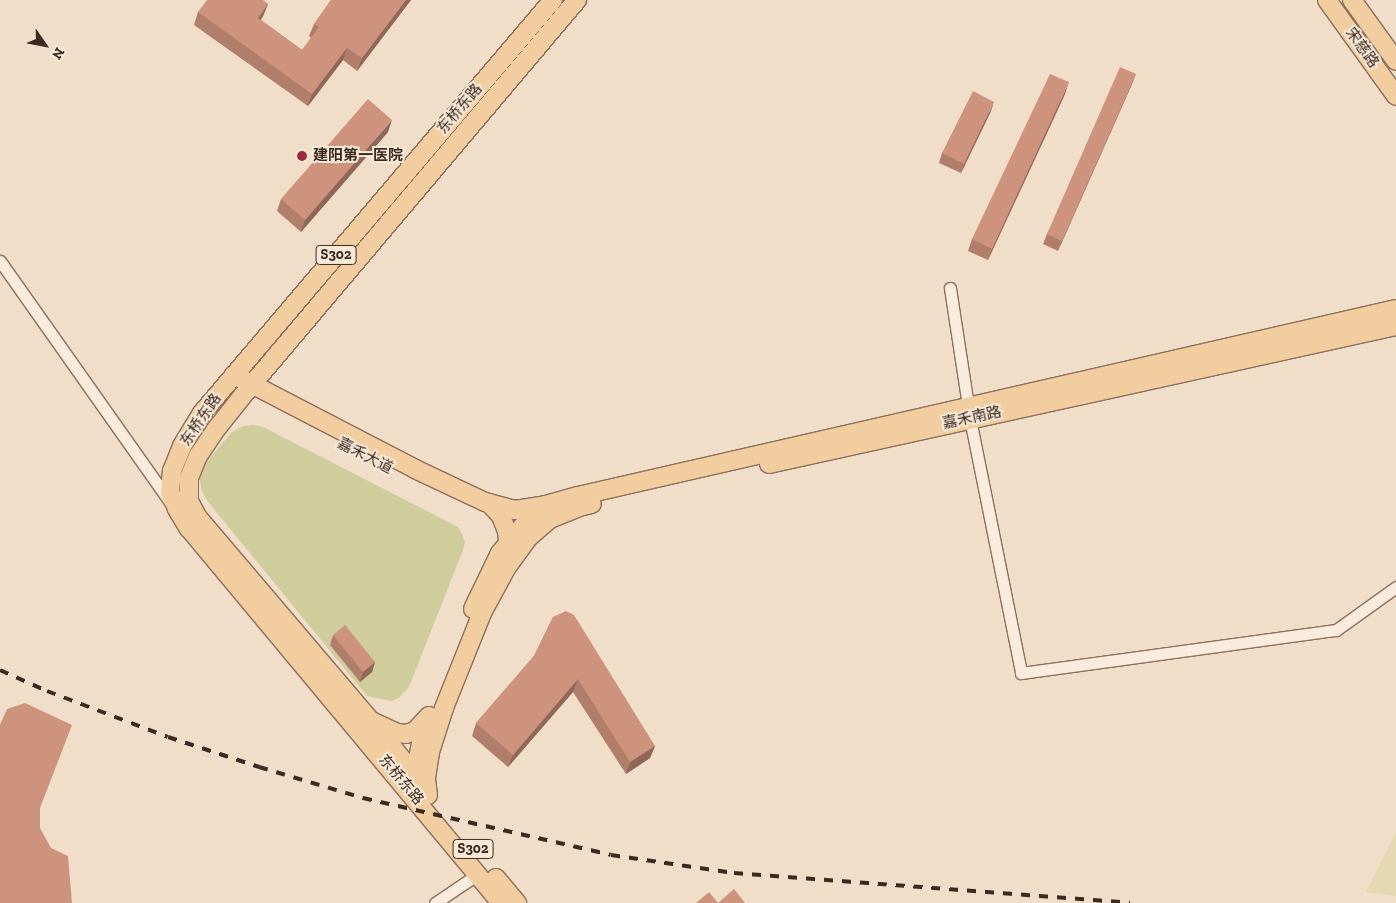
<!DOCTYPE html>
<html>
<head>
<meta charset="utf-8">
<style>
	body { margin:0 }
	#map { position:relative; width:1396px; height:903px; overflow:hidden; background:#f0dec8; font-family:"Zilla Slab","Noto Sans SC",serif }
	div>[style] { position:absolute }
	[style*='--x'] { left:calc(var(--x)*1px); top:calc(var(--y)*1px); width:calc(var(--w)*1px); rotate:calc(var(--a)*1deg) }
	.farmland>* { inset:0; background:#e6d7b5 }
	.green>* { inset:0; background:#cecd9b }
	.roads { filter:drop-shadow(1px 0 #8c6f5c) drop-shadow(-1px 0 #8c6f5c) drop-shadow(0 1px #8c6f5c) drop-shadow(0 -1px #8c6f5c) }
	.minor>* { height:11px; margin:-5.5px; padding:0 5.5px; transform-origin:5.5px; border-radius:5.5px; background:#faecdc }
	.primary>* { height:18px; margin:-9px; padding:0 9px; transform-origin:9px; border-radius:9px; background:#f2cda0 }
	.rail>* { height:4px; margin-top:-2px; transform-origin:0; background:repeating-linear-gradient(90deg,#3c2a20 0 9px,transparent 0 18px) }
	.wall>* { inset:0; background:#b17e6c }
	.shaded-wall>* { inset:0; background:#906758 }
	.building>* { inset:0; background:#ce937d }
	.dots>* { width:14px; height:14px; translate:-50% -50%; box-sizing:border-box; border:2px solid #f7e9d8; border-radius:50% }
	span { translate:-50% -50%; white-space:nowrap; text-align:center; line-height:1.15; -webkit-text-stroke:4px #f7e9d8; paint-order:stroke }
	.shield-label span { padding:1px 4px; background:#f7e9d8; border:1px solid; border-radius:4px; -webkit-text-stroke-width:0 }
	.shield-label { font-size:14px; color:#3c2a20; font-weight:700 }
	.street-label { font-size:15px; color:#3c2a20 }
	.poi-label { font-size:15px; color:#3c2a20; font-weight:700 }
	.left { translate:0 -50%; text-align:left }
	.north { position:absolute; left:20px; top:20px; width:50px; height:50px; -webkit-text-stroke:4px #f7e9d8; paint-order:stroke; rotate:123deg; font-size:14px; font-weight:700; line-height:20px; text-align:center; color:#3c2a20 }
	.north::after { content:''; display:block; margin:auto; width:18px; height:22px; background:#3c2a20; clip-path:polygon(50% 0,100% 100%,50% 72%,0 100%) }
</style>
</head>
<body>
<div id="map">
	<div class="farmland">
		<div style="clip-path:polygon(1396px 832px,1396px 896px,1366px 892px)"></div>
	</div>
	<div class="green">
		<div style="clip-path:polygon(254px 425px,263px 427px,458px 527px,462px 534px,465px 542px,463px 550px,409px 687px,399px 698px,391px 701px,367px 696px,209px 503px,202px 492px,199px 475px,209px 459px,231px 433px,243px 426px)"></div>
	</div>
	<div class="roads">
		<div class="minor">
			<div style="--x:0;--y:261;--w:294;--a:54.8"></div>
			<div style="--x:950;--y:288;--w:133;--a:81.3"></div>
			<div style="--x:970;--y:419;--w:259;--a:78.6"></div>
			<div style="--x:1021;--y:673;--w:318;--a:-7.8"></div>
			<div style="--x:1336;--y:630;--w:74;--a:-35.6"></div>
			<div style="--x:435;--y:903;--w:52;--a:-34"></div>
		</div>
		<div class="primary">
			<div style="--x:1327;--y:0;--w:118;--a:54.3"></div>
			<div style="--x:1352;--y:0;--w:75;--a:54.2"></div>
			<div style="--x:234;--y:375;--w:204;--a:27.4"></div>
			<div style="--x:415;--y:469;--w:77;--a:25.2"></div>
			<div style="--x:485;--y:502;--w:31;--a:15"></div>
			<div style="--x:515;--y:510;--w:31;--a:-9"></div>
			<div style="--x:546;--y:505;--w:33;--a:-16"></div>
			<div style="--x:578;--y:496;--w:839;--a:-12.88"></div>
			<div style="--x:769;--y:464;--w:642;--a:-12.41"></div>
			<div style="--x:489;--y:503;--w:18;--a:47"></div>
			<div style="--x:501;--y:516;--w:17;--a:69"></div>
			<div style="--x:507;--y:532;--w:17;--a:83"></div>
			<div style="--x:473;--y:609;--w:62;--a:-64.3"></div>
			<div style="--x:500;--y:553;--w:50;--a:-49.9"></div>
			<div style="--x:532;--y:515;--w:16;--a:-38"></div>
			<div style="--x:429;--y:716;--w:21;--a:133"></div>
			<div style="--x:415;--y:731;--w:9;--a:162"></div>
			<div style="--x:406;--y:734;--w:9;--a:-174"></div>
			<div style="--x:397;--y:733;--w:29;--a:-155"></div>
			<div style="--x:371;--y:721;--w:267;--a:-130.4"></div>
			<div style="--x:198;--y:518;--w:19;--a:-118"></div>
			<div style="--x:189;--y:501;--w:23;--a:-90"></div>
			<div style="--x:189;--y:478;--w:24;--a:-68"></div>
			<div style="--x:198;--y:456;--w:34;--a:-56"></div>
			<div style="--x:217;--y:428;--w:43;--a:-51.5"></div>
			<div style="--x:244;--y:394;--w:516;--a:-49.8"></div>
			<div style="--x:375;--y:725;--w:69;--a:51.5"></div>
			<div style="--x:428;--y:795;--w:17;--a:-97"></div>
			<div style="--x:426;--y:778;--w:26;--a:-81"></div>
			<div style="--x:430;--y:752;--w:46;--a:-72.3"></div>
			<div style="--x:444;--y:708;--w:102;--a:-68.2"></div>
			<div style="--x:482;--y:613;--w:52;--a:-61.5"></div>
			<div style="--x:507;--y:567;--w:36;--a:-54"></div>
			<div style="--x:528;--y:538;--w:29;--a:-41"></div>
			<div style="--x:550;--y:519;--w:31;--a:-22"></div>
			<div style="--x:579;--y:507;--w:13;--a:-13"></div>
			<div style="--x:417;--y:796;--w:8;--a:-113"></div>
			<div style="--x:414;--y:789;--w:15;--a:-86"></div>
			<div style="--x:415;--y:774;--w:42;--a:-79"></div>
			<div style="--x:496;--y:878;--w:33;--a:50"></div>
			<div style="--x:501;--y:903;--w:487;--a:-129.8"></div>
			<div style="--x:189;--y:529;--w:23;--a:-121"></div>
			<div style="--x:177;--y:509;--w:18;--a:-112"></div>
			<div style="--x:170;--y:492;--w:21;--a:-85"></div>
			<div style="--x:172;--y:471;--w:27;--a:-68"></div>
			<div style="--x:182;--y:446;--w:39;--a:-59"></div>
			<div style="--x:202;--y:413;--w:542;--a:-49.64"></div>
		</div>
	</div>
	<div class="rail">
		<div style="--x:0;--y:670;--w:51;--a:24.1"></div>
		<div style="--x:47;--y:691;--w:129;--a:20.8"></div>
		<div style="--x:168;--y:737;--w:96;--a:18.2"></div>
		<div style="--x:259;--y:767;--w:109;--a:16.6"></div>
		<div style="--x:363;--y:798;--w:254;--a:12.9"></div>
		<div style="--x:611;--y:855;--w:124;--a:8.3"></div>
		<div style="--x:734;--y:873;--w:397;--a:4.3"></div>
	</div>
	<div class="wall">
		<div style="clip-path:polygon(331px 0,411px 0,357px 71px,343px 60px,308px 106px,194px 25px,198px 12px,268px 4px,263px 16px,261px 20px,302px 50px,311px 38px,309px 36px,314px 24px)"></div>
		<div style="clip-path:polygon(1136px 74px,1132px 84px,1058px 251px,1043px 244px,1047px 234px)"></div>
		<div style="clip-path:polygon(1065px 94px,988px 260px,968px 251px,972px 239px)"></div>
		<div style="clip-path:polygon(991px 111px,961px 173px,939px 163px,942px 153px)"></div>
		<div style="clip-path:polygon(388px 132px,301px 232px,277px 211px,281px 199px)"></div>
		<div style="clip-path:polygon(553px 617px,655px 746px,650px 758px,626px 774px,573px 692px,508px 767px,472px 736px,476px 723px,534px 656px)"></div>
		<div style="clip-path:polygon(333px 635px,375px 662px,372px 672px,360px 682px,330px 645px)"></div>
	</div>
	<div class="shaded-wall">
		<div style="clip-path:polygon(406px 0,411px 0,357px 71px,362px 58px)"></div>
		<div style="clip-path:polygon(268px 4px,263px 16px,253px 30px,258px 18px)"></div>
		<div style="clip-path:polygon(347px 48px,343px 60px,308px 106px,312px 94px)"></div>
		<div style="clip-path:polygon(1136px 74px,1132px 84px,1058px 251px,1062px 241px)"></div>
		<div style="clip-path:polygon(1069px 82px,1065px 94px,988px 260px,992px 249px)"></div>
		<div style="clip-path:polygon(994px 102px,991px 111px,961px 173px,964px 164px)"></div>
		<div style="clip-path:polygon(392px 120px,388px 132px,301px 232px,305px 220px)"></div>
		<div style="clip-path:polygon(375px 662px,372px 672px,360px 682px,363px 672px)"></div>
		<div style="clip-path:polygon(578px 679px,573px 692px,508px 767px,513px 755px)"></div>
		<div style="clip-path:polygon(655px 746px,650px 758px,626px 774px,630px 762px)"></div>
	</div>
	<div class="building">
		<div style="clip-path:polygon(207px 0,263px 0,268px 4px,258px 18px,302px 50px,319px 27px,314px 24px,331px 0,406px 0,362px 58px,347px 48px,312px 94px,198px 12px)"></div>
		<div style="clip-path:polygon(1120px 67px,1136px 74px,1062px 241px,1047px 234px)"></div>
		<div style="clip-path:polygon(1050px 74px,1069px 82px,992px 249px,972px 239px)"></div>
		<div style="clip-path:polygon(973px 91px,994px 102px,964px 164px,942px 153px)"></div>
		<div style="clip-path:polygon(368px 99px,392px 120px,305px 220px,281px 199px)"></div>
		<div style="clip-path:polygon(566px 611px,574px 615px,655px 746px,630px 762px,578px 679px,513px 755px,476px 723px,534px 656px,553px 617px)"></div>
		<div style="clip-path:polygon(345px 625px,375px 662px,363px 672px,333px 635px)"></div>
		<div style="clip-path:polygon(25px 703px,72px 725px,40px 808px,40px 828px,51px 848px,68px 856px,72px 903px,0 903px,0 725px,7px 709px)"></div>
		<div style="clip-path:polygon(734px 889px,745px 903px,696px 903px,709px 892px,718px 903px)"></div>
	</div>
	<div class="dots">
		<div style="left:302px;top:156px;background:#9d2b3c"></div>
	</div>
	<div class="shield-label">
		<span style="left:336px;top:255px">S302</span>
		<span style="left:473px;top:849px">S302</span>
	</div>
	<div class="street-label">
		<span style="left:1362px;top:48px;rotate:54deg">宋慈路</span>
		<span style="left:460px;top:109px;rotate:-50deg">东桥东路</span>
		<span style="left:972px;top:418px;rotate:-12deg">嘉禾南路</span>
		<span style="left:201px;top:420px;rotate:-56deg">东桥东路</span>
		<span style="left:365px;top:456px;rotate:27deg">嘉禾大道</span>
		<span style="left:401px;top:780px;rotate:50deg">东桥东路</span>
	</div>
	<div class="poi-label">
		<span class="left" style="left:313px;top:156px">建阳第一医院</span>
	</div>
	<div class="north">N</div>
</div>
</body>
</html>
